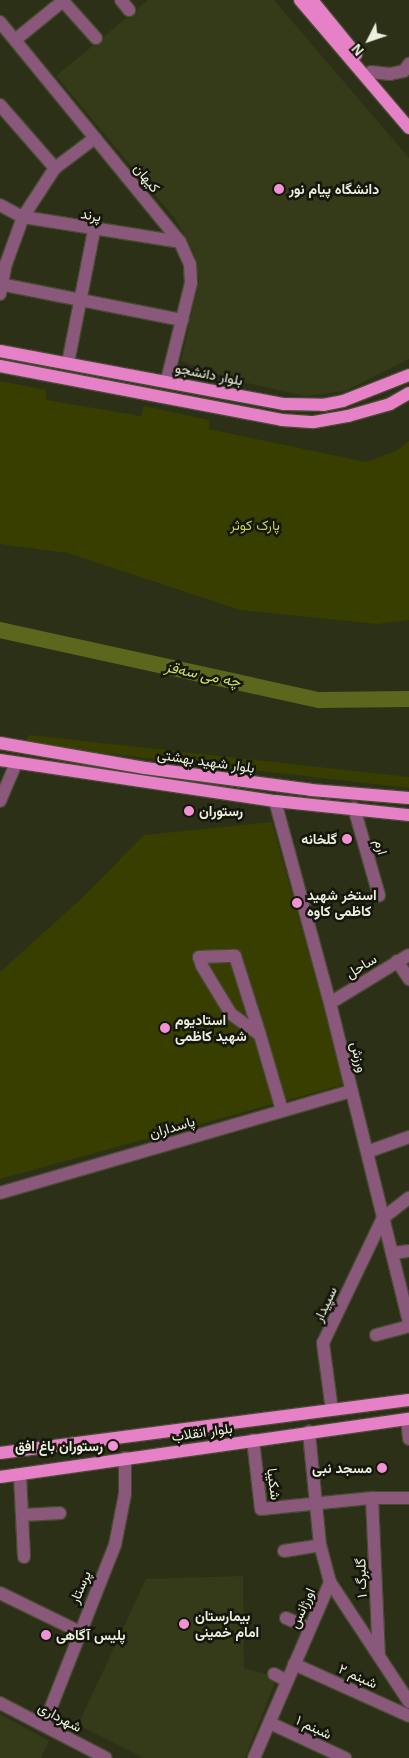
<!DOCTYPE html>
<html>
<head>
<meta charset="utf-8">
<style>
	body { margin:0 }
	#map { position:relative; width:409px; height:1758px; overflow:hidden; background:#2c3016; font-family:Arial,Vazirmatn,sans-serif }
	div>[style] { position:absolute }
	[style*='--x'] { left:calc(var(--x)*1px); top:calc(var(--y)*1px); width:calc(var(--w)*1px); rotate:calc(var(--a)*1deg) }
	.built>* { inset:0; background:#353a19 }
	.green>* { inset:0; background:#373e00 }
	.river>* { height:16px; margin:-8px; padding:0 8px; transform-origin:8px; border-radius:8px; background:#5c661d }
	.roads { filter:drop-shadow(1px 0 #474b32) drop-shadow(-1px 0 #474b32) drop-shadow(0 1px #474b32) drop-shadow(0 -1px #474b32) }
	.minor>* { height:12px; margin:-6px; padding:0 6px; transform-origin:6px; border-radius:6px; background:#8a587a }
	.major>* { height:12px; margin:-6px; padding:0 6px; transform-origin:6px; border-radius:6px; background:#e680c7 }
	.dots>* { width:14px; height:14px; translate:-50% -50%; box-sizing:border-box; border:2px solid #15170c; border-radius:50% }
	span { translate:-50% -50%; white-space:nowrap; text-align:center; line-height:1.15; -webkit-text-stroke:5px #15170c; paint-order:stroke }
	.street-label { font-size:14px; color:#ecefdf }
	.poi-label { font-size:14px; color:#ecefdf; font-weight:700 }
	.left { translate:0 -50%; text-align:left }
	.right { translate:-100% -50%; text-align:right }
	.park-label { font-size:14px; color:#c0d155 }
	.water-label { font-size:15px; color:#ccde62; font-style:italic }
	.north { position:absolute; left:344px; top:15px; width:50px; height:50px; -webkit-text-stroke:4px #15170c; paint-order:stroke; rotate:229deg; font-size:14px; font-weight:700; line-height:20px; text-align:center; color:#ecefdf }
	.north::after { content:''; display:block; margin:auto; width:18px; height:22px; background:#ecefdf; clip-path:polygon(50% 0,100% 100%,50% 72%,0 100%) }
</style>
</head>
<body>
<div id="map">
	<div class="built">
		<div style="clip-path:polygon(148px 0,274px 0,409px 158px,409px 359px,345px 391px,305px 396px,234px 380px,181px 361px,199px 280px,194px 253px,176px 220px,56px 76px)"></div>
		<div style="clip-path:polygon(243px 1576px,244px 1668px,277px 1677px,245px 1758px,144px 1758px,78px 1725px,146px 1579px)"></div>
		<div style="clip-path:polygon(0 1714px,49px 1741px,41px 1758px,0 1758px)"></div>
	</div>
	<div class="green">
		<div style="clip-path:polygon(0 381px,46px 390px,46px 400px,141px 416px,144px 406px,209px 420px,209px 429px,366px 462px,396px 451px,409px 441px,409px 620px,377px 624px,240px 610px,68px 553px,0 544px)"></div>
		<div style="clip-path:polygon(29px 735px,409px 777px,409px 788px,23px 744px)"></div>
		<div style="clip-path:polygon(272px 822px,346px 1084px,0 1179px,0 972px,82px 898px,144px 835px)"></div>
	</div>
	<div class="river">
		<div style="--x:0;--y:630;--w:327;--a:12.4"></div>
		<div style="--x:319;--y:700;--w:90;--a:-0.6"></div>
	</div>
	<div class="roads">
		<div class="minor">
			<div style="--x:62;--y:0;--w:51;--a:48.2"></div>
			<div style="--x:121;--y:0;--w:13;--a:51"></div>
			<div style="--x:0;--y:22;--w:284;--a:50.7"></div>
			<div style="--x:180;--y:242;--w:24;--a:66"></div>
			<div style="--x:190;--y:264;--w:19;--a:87"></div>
			<div style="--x:191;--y:283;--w:100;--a:103.9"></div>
			<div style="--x:15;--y:40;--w:62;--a:-39.1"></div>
			<div style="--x:371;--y:72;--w:19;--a:6"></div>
			<div style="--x:390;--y:74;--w:14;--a:-12"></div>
			<div style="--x:404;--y:71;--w:9;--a:-54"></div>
			<div style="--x:0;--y:105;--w:84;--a:48.9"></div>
			<div style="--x:55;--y:168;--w:50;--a:-36.9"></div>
			<div style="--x:0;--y:205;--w:26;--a:28"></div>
			<div style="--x:23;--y:217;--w:159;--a:9"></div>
			<div style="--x:0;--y:284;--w:186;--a:11.2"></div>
			<div style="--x:0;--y:294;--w:31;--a:-79"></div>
			<div style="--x:6;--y:264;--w:50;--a:-70.1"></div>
			<div style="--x:23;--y:217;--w:59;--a:-56.9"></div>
			<div style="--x:68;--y:363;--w:135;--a:-78.9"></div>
			<div style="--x:0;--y:801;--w:39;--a:-67"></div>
			<div style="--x:275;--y:801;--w:209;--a:74.8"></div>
			<div style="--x:330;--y:1003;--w:329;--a:76.1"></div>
			<div style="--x:354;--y:808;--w:91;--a:74"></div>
			<div style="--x:397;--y:961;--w:22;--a:56"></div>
			<div style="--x:330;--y:1003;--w:92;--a:-31.3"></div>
			<div style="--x:260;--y:1035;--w:36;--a:-144"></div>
			<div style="--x:231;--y:1014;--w:56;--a:-121.1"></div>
			<div style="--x:202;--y:966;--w:9;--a:-108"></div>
			<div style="--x:199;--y:957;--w:36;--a:-2"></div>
			<div style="--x:235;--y:956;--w:83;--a:72.4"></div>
			<div style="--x:260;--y:1035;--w:78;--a:73.7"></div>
			<div style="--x:367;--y:1152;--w:45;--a:-19.7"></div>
			<div style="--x:0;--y:1193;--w:366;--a:-16.2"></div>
			<div style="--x:394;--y:1253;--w:15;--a:-8"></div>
			<div style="--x:376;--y:1335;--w:34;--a:-15"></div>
			<div style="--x:332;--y:1410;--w:68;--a:-97.7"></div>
			<div style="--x:323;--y:1343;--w:139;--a:-64.4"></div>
			<div style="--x:383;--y:1218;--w:33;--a:-38"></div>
			<div style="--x:407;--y:1419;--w:20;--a:84"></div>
			<div style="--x:253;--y:1440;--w:69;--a:83.4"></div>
			<div style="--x:261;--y:1509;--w:112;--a:-5.7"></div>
			<div style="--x:372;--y:1498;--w:37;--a:0"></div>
			<div style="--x:20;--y:1475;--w:82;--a:87.2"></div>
			<div style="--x:372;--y:1498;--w:158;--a:87.5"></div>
			<div style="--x:24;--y:1515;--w:36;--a:-3"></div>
			<div style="--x:284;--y:1551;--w:36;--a:-9"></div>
			<div style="--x:330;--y:1582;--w:144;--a:56.6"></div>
			<div style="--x:0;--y:1593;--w:87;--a:26"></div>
			<div style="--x:286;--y:1618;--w:24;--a:24"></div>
			<div style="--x:294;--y:1664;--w:126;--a:24.3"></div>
			<div style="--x:274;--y:1674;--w:15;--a:28"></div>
			<div style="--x:0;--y:1703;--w:119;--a:27.4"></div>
			<div style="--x:270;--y:1723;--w:83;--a:25"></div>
			<div style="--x:44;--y:1725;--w:193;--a:-68.5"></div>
			<div style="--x:115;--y:1545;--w:52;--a:-78.9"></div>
			<div style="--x:125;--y:1494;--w:36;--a:-90"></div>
			<div style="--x:254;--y:1758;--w:192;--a:-66.6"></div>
			<div style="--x:330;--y:1582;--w:38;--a:-105"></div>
			<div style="--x:320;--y:1545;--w:114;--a:-95.6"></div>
		</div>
		<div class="major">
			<div style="--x:300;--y:0;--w:168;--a:49.6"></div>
			<div style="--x:312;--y:0;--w:70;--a:50.8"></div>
			<div style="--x:0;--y:351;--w:289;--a:10.6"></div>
			<div style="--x:284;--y:404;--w:39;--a:1"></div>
			<div style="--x:323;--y:405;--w:20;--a:-11"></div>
			<div style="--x:343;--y:401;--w:71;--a:-21.5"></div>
			<div style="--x:0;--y:366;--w:287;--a:10.8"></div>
			<div style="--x:282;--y:420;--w:32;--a:4"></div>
			<div style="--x:314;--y:422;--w:35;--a:-10"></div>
			<div style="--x:348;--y:416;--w:44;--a:-15.9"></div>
			<div style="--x:390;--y:404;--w:22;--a:-30"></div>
			<div style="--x:0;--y:743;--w:147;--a:9.8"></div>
			<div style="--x:145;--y:768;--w:167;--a:7.5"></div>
			<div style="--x:311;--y:790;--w:98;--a:4.7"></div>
			<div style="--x:0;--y:760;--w:278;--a:8.5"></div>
			<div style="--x:275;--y:801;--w:135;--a:6"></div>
			<div style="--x:0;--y:1453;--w:412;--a:-7.4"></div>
			<div style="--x:0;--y:1477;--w:413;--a:-8.1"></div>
		</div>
	</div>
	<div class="dots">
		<div style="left:279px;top:189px;background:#f391d5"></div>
		<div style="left:189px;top:811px;background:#f391d5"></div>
		<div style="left:347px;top:839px;background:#f391d5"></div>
		<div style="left:297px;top:903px;background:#f391d5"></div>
		<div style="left:165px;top:1028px;background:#f391d5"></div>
		<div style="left:113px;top:1446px;background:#f391d5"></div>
		<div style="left:382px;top:1468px;background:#f391d5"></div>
		<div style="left:184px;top:1624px;background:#f391d5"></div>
		<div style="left:46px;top:1635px;background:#f391d5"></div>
	</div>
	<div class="street-label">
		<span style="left:147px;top:178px;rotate:51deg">کیهان</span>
		<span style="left:91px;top:215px;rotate:10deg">پرند</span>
		<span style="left:209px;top:374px;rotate:11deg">بلوار دانشجو</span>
		<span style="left:206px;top:761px;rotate:8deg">بلوار شهید بهشتی</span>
		<span style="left:381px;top:847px;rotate:74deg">ارم</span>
		<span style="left:361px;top:966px;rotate:-32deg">ساحل</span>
		<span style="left:359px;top:1057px;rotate:76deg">ورزش</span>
		<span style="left:172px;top:1127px;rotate:-16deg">پاسداران</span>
		<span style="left:325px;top:1304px;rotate:-65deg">سپیدار</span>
		<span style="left:202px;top:1432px;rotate:-8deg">بلوار انقلاب</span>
		<span style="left:274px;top:1484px;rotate:83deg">شکیبا</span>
		<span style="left:361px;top:1578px;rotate:-92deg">گلبرگ ۱</span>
		<span style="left:80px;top:1587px;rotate:-67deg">پرستار</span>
		<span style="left:302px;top:1608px;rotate:-66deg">اورژانس</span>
		<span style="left:358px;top:1676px;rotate:24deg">شبنم ۲</span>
		<span style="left:60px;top:1717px;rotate:28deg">شهرداری</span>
		<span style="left:314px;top:1727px;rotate:25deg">شبنم ۱</span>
	</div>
	<div class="poi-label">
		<span class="left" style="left:289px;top:189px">دانشگاه پیام نور</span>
		<span class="left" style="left:199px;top:811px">رستوران</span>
		<span class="right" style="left:337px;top:839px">گلخانه</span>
		<span class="left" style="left:307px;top:903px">استخر شهید<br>کاظمی کاوه</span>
		<span class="left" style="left:175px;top:1028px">استادیوم<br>شهید کاظمی</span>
		<span class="right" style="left:103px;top:1446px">رستوران باغ افق</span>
		<span class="right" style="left:372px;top:1468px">مسجد نبی</span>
		<span class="left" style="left:195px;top:1624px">بیمارستان<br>امام خمینی</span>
		<span class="left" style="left:56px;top:1635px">پلیس آگاهی</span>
	</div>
	<div class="park-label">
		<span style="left:255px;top:525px">پارک کوثر</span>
	</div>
	<div class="water-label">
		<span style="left:203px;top:674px;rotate:12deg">چە می سەقز</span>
	</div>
	<div class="north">N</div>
</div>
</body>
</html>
